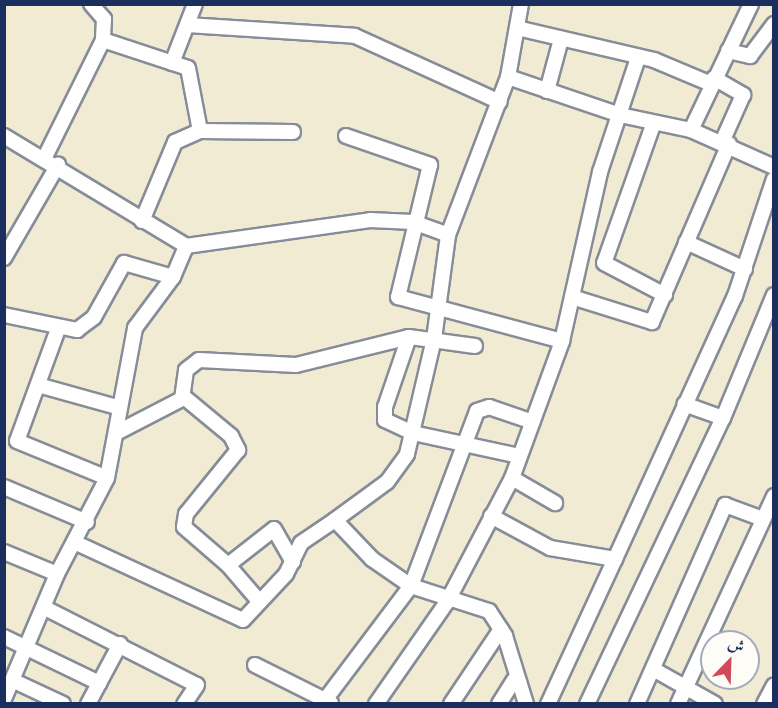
<!DOCTYPE html>
<html>
<head>
<meta charset="utf-8">
<style>
	body { margin:0 }
	#map { position:relative; width:778px; height:708px; overflow:hidden; background:#f2ebd3; font-family:Alegreya,Amiri,serif }
	div>[style] { position:absolute }
	[style*='--x'] { left:calc(var(--x)*1px); top:calc(var(--y)*1px); width:calc(var(--w)*1px); rotate:calc(var(--a)*1deg) }
	.roads { filter:drop-shadow(2px 0 #868d98) drop-shadow(-2px 0 #868d98) drop-shadow(0 2px #868d98) drop-shadow(0 -2px #868d98) }
	.minor>* { height:14px; margin:-7px; padding:0 7px; transform-origin:7px; border-radius:7px; background:#fff }
	span { translate:-50% -50%; white-space:nowrap; text-align:center; line-height:1.15; -webkit-text-stroke:5px #fdfcf7; paint-order:stroke }
	.frame { position:absolute; inset:0; border:6px solid #1b2f5e; pointer-events:none }
	.north { position:absolute; left:700px; top:630px; width:60px; height:60px; box-sizing:border-box; background:#fdfcf7; border:2px solid #a3aaba; border-radius:50%; rotate:23deg; font-size:16px; font-weight:700; line-height:24px; text-align:center; color:#1b2f5e }
	.north::after { content:''; display:block; margin:auto; width:21px; height:27px; background:#d1495b; clip-path:polygon(50% 0,100% 100%,50% 72%,0 100%) }
</style>
</head>
<body>
<div id="map">
	<div class="roads">
		<div class="minor">
			<div style="--x:91;--y:4;--w:20;--a:49"></div>
			<div style="--x:104;--y:19;--w:21;--a:93"></div>
			<div style="--x:187;--y:25;--w:168;--a:3.7"></div>
			<div style="--x:355;--y:36;--w:159;--a:24.5"></div>
			<div style="--x:517;--y:28;--w:141;--a:13.1"></div>
			<div style="--x:654;--y:60;--w:62;--a:22.8"></div>
			<div style="--x:728;--y:51;--w:23;--a:13"></div>
			<div style="--x:750;--y:56;--w:40;--a:-53"></div>
			<div style="--x:172;--y:63;--w:63;--a:-68.7"></div>
			<div style="--x:508;--y:77;--w:118;--a:18.7"></div>
			<div style="--x:620;--y:115;--w:73;--a:11.9"></div>
			<div style="--x:691;--y:130;--w:91;--a:24"></div>
			<div style="--x:714;--y:78;--w:34;--a:30"></div>
			<div style="--x:743;--y:95;--w:51;--a:114.1"></div>
			<div style="--x:547;--y:91;--w:54;--a:-74.9"></div>
			<div style="--x:653;--y:125;--w:146;--a:109.5"></div>
			<div style="--x:604;--y:263;--w:69;--a:27.7"></div>
			<div style="--x:691;--y:130;--w:140;--a:-64.5"></div>
			<div style="--x:4;--y:136;--w:213;--a:31.1"></div>
			<div style="--x:186;--y:246;--w:186;--a:-8"></div>
			<div style="--x:370;--y:220;--w:43;--a:2.7"></div>
			<div style="--x:413;--y:222;--w:37;--a:20"></div>
			<div style="--x:448;--y:235;--w:169;--a:-69.2"></div>
			<div style="--x:508;--y:77;--w:74;--a:-79.9"></div>
			<div style="--x:346;--y:136;--w:89;--a:19"></div>
			<div style="--x:430;--y:165;--w:136;--a:103.6"></div>
			<div style="--x:398;--y:297;--w:170;--a:15"></div>
			<div style="--x:45;--y:157;--w:131;--a:-63.6"></div>
			<div style="--x:103;--y:40;--w:89;--a:18.2"></div>
			<div style="--x:188;--y:68;--w:64;--a:79.2"></div>
			<div style="--x:142;--y:221;--w:86;--a:-67.3"></div>
			<div style="--x:175;--y:142;--w:27;--a:-24"></div>
			<div style="--x:200;--y:131;--w:93;--a:0.6"></div>
			<div style="--x:686;--y:242;--w:65;--a:24.6"></div>
			<div style="--x:4;--y:258;--w:108;--a:-59.9"></div>
			<div style="--x:572;--y:297;--w:84;--a:17.4"></div>
			<div style="--x:652;--y:322;--w:194;--a:-66.6"></div>
			<div style="--x:4;--y:315;--w:75;--a:11.6"></div>
			<div style="--x:77;--y:330;--w:21;--a:-37"></div>
			<div style="--x:94;--y:317;--w:62;--a:-60.9"></div>
			<div style="--x:124;--y:263;--w:51;--a:15.9"></div>
			<div style="--x:58;--y:329;--w:119;--a:110.1"></div>
			<div style="--x:17;--y:441;--w:97;--a:22.3"></div>
			<div style="--x:475;--y:346;--w:67;--a:-172.2"></div>
			<div style="--x:409;--y:337;--w:74;--a:108.9"></div>
			<div style="--x:385;--y:407;--w:13;--a:90"></div>
			<div style="--x:385;--y:420;--w:31;--a:25"></div>
			<div style="--x:413;--y:433;--w:108;--a:12.2"></div>
			<div style="--x:38;--y:385;--w:82;--a:15.6"></div>
			<div style="--x:184;--y:397;--w:61;--a:39.7"></div>
			<div style="--x:231;--y:436;--w:16;--a:63"></div>
			<div style="--x:238;--y:450;--w:82;--a:129.1"></div>
			<div style="--x:186;--y:514;--w:13;--a:99"></div>
			<div style="--x:184;--y:527;--w:58;--a:40.8"></div>
			<div style="--x:228;--y:565;--w:46;--a:49.4"></div>
			<div style="--x:723;--y:418;--w:133;--a:-67.5"></div>
			<div style="--x:116;--y:433;--w:74;--a:-27.3"></div>
			<div style="--x:182;--y:399;--w:29;--a:-82"></div>
			<div style="--x:186;--y:370;--w:16;--a:-38"></div>
			<div style="--x:199;--y:360;--w:97;--a:3"></div>
			<div style="--x:296;--y:365;--w:116;--a:-13.9"></div>
			<div style="--x:512;--y:478;--w:50;--a:30.2"></div>
			<div style="--x:4;--y:487;--w:90;--a:22.9"></div>
			<div style="--x:491;--y:516;--w:67;--a:28.5"></div>
			<div style="--x:550;--y:548;--w:66;--a:9.6"></div>
			<div style="--x:615;--y:559;--w:160;--a:114.8"></div>
			<div style="--x:335;--y:520;--w:64;--a:-36.2"></div>
			<div style="--x:387;--y:482;--w:34;--a:-54"></div>
			<div style="--x:407;--y:454;--w:118;--a:-76.8"></div>
			<div style="--x:434;--y:339;--w:105;--a:-82.3"></div>
			<div style="--x:74;--y:542;--w:186;--a:24.8"></div>
			<div style="--x:243;--y:620;--w:63;--a:-46.9"></div>
			<div style="--x:286;--y:574;--w:34;--a:-64"></div>
			<div style="--x:301;--y:543;--w:41;--a:-34.1"></div>
			<div style="--x:335;--y:520;--w:54;--a:46.5"></div>
			<div style="--x:372;--y:559;--w:47;--a:34.7"></div>
			<div style="--x:411;--y:586;--w:82;--a:17.8"></div>
			<div style="--x:489;--y:611;--w:30;--a:57"></div>
			<div style="--x:505;--y:636;--w:71;--a:72.8"></div>
			<div style="--x:4;--y:552;--w:57;--a:22.5"></div>
			<div style="--x:615;--y:559;--w:289;--a:-65.5"></div>
			<div style="--x:735;--y:296;--w:123;--a:-71.6"></div>
			<div style="--x:228;--y:565;--w:58;--a:-38"></div>
			<div style="--x:274;--y:529;--w:38;--a:60"></div>
			<div style="--x:45;--y:608;--w:170;--a:26.9"></div>
			<div style="--x:197;--y:685;--w:23;--a:124"></div>
			<div style="--x:4;--y:637;--w:106;--a:25.8"></div>
			<div style="--x:255;--y:665;--w:85;--a:26.6"></div>
			<div style="--x:653;--y:669;--w:71;--a:29.4"></div>
			<div style="--x:14;--y:681;--w:54;--a:25.1"></div>
			<div style="--x:4;--y:699;--w:136;--a:-67"></div>
			<div style="--x:57;--y:574;--w:108;--a:-62.5"></div>
			<div style="--x:107;--y:478;--w:153;--a:-79.4"></div>
			<div style="--x:135;--y:328;--w:64;--a:-53.3"></div>
			<div style="--x:173;--y:277;--w:34;--a:-67"></div>
			<div style="--x:88;--y:704;--w:68;--a:-61.9"></div>
			<div style="--x:322;--y:704;--w:148;--a:-53"></div>
			<div style="--x:411;--y:586;--w:187;--a:-69.3"></div>
			<div style="--x:477;--y:411;--w:13;--a:-18"></div>
			<div style="--x:489;--y:407;--w:46;--a:18.8"></div>
			<div style="--x:376;--y:704;--w:124;--a:-55.2"></div>
			<div style="--x:447;--y:602;--w:140;--a:-62.3"></div>
			<div style="--x:512;--y:478;--w:146;--a:-69.9"></div>
			<div style="--x:562;--y:341;--w:173;--a:-77.3"></div>
			<div style="--x:600;--y:172;--w:120;--a:-71.6"></div>
			<div style="--x:451;--y:704;--w:90;--a:-56.3"></div>
			<div style="--x:499;--y:704;--w:28;--a:-58"></div>
			<div style="--x:587;--y:704;--w:317;--a:-64.6"></div>
			<div style="--x:723;--y:418;--w:41;--a:-160.3"></div>
			<div style="--x:637;--y:704;--w:218;--a:-66.1"></div>
			<div style="--x:725;--y:505;--w:40;--a:20.2"></div>
			<div style="--x:678;--y:704;--w:229;--a:-65.2"></div>
			<div style="--x:764;--y:704;--w:21;--a:-62"></div>
		</div>
	</div>
	<div class="frame"></div>
	<div class="north">ش</div>
</div>
</body>
</html>
